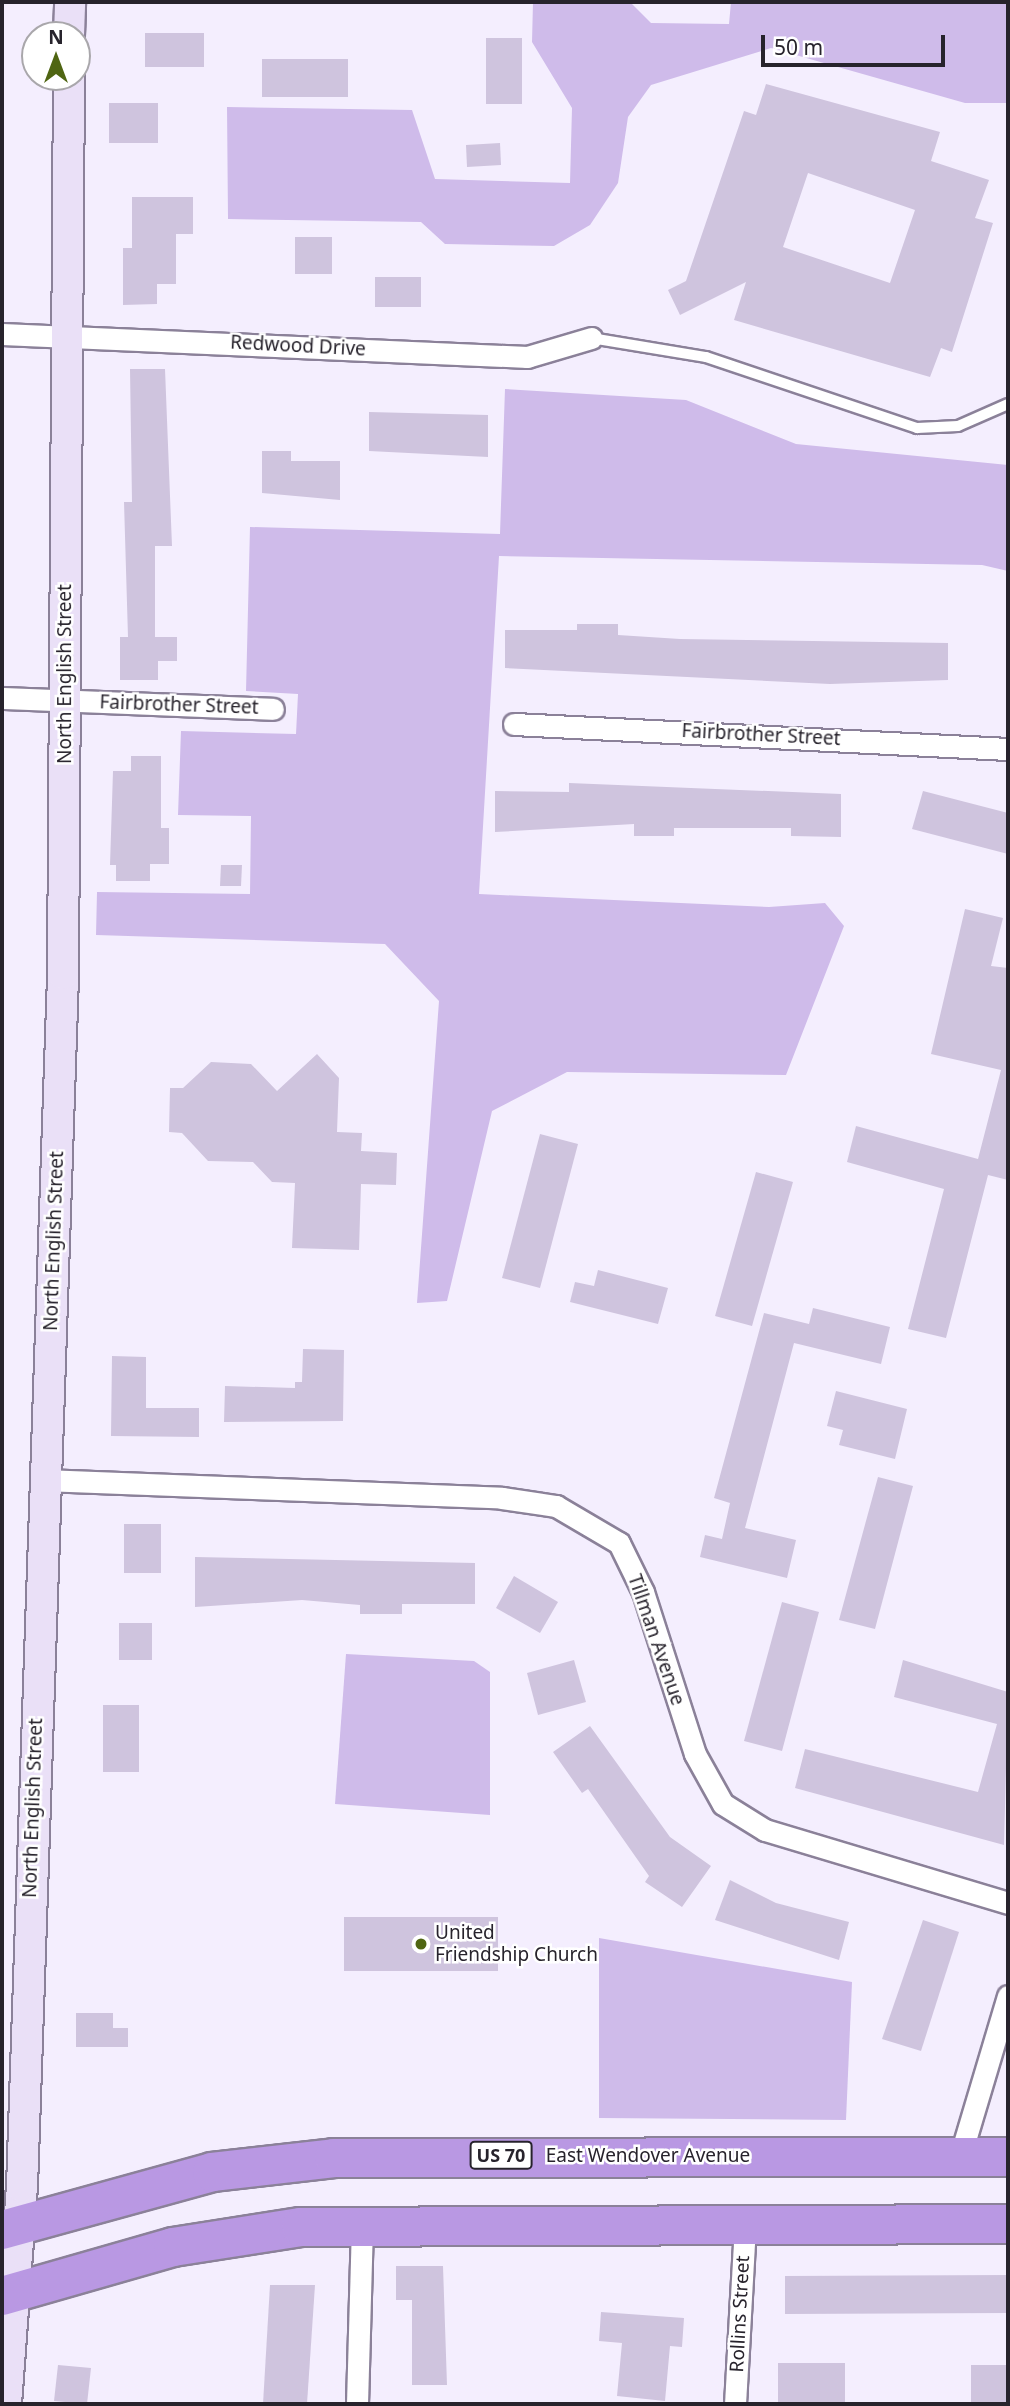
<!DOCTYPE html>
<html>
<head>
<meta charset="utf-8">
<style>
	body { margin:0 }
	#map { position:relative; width:1010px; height:2406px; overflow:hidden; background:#f4eefe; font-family:"Noto Sans",sans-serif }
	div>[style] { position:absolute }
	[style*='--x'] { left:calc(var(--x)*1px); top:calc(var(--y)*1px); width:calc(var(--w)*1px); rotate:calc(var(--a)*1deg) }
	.green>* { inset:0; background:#cfbbea }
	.building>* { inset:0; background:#cfc4de }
	.roads { filter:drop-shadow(2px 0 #8b8199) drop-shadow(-2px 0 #8b8199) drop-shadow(0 2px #8b8199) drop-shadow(0 -2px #8b8199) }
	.lane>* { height:10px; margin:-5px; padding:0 5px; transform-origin:5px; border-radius:5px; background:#fff }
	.street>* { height:21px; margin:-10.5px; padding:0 10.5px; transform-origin:10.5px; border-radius:10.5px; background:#fff }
	.secondary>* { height:30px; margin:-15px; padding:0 15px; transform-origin:15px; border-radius:15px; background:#eae0f7 }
	.highway>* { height:38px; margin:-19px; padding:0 19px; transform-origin:19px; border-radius:19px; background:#b998e3 }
	.dots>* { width:19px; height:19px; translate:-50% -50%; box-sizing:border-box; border:4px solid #fff; border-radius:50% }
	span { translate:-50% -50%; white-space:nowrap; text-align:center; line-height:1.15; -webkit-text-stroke:5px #fff; paint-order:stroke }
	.shield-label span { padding:2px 5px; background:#fff; border:2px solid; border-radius:5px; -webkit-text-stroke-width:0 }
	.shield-label { font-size:18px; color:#27232c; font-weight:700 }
	.street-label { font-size:19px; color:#27232c }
	.poi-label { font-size:19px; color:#27232c }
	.left { translate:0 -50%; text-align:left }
	.frame { position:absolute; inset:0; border:4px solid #27232c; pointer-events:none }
	.north { position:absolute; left:21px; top:21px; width:70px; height:70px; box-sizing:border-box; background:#fff; border:2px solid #a9a7ab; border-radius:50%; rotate:0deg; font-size:19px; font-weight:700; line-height:28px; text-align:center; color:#27232c }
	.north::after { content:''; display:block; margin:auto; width:24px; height:32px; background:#4f6512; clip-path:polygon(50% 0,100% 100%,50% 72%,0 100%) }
	.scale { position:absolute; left:761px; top:35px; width:184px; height:32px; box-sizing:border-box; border:4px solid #27232c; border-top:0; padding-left:9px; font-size:21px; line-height:24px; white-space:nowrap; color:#27232c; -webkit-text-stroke:5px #fff; paint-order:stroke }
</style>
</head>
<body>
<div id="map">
	<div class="green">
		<div style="clip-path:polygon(533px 2px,630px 2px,651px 23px,729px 24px,731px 2px,1008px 2px,1008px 103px,965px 103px,771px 48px,651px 85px,628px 117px,618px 183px,590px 225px,554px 246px,445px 244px,421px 222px,228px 219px,227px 107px,412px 110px,435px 179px,570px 183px,572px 108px,532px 42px)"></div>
		<div style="clip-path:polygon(505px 389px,686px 400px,796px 444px,1008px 465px,1008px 571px,982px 565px,499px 556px,479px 894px,769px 907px,825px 903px,844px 926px,786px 1075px,567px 1072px,492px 1111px,447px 1301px,417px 1303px,439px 1001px,385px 944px,96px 935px,97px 892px,250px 894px,251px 816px,178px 815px,181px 731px,296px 734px,298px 694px,246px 691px,250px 527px,500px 534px)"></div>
		<div style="clip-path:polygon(346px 1654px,474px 1661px,490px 1672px,490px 1815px,335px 1804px)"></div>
		<div style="clip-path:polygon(599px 1938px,852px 1982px,846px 2120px,599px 2118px)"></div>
	</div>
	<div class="building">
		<div style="clip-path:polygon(145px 33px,204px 33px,204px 67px,145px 67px)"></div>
		<div style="clip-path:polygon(486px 38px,522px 38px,522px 104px,486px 104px)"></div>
		<div style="clip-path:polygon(262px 59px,348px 59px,348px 97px,262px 97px)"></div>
		<div style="clip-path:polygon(evenodd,766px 84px,940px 132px,931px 161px,989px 180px,975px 218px,993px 223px,952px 352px,941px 348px,930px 377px,734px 320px,746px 282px,680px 315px,668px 290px,686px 281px,744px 111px,756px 115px,766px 84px,808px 173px,915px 210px,890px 283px,783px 247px,808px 173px)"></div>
		<div style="clip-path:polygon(109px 103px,158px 103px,158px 143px,109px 143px)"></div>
		<div style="clip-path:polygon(500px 143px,501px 165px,467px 167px,466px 145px)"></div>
		<div style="clip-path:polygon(132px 197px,193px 197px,193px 234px,176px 234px,176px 284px,157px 284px,157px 304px,123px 305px,123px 248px,132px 248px)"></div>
		<div style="clip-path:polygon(295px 237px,332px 237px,332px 274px,295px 274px)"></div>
		<div style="clip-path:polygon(375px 277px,421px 277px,421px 307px,375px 307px)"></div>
		<div style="clip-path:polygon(130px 369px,165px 369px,172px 546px,155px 546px,155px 637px,177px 637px,177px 661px,158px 661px,158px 680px,120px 680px,120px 637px,128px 637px,124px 502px,132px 502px)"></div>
		<div style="clip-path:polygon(369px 412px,488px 415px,488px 457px,369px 451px)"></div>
		<div style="clip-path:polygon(262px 451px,291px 451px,291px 461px,340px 461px,340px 500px,262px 493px)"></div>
		<div style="clip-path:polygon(577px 624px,618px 624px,618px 635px,680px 639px,948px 643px,948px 680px,830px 684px,505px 668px,505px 630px,577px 630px)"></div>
		<div style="clip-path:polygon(131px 756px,161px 756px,161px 828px,169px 828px,169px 864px,150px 864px,150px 881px,116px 881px,116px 865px,110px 865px,113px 771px,131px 771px)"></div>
		<div style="clip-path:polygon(569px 783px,841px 794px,841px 837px,791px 836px,791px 828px,674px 828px,674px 836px,634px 836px,634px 824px,495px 832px,495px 791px,569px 792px)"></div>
		<div style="clip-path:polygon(923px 791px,1008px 813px,1008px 854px,912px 829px)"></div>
		<div style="clip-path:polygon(221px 865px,242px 865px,241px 886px,220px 886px)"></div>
		<div style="clip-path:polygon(965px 909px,1003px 918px,991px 966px,1008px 968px,1008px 1180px,988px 1175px,946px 1338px,908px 1329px,944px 1189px,847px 1162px,856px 1126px,978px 1159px,1001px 1070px,931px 1054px)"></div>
		<div style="clip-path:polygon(317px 1054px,339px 1078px,337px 1132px,362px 1133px,361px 1151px,397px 1153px,396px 1185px,361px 1184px,359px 1250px,292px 1248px,295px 1183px,272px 1182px,253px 1162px,208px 1161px,182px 1133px,169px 1132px,170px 1088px,183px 1088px,211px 1062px,251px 1064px,277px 1091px)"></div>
		<div style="clip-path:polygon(540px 1134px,578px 1144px,540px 1288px,502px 1278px)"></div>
		<div style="clip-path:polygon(756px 1172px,793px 1182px,752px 1326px,715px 1316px)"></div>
		<div style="clip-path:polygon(598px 1270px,668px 1288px,658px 1324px,570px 1302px,575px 1282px,594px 1286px)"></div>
		<div style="clip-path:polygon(813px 1308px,890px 1327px,881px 1364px,794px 1343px,745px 1528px,796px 1540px,787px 1578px,700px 1557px,705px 1535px,722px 1539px,730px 1503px,714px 1498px,764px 1313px,809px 1324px)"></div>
		<div style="clip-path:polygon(303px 1349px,344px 1350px,343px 1421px,224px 1422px,225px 1386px,295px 1388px,295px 1382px,302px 1382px)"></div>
		<div style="clip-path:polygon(112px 1356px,146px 1357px,146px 1408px,199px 1408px,199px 1437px,111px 1436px)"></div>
		<div style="clip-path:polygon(836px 1391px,907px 1409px,895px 1459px,839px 1445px,843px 1430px,827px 1426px)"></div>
		<div style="clip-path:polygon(878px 1477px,913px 1486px,875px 1629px,839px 1620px)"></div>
		<div style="clip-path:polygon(124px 1524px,161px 1524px,161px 1573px,124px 1573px)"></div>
		<div style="clip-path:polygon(195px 1557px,475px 1563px,475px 1604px,402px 1604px,402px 1614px,360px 1614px,360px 1605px,302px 1600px,195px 1607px)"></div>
		<div style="clip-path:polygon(514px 1576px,558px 1602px,540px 1633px,496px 1608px)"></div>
		<div style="clip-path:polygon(782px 1602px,819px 1612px,782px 1751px,744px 1741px)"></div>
		<div style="clip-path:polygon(119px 1623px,152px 1623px,152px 1660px,119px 1660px)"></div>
		<div style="clip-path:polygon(574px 1660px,586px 1702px,538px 1715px,527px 1673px)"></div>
		<div style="clip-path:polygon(903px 1660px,1008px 1692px,1004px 1845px,795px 1788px,805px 1749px,978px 1792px,997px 1724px,894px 1697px)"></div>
		<div style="clip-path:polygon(103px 1705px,139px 1705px,139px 1772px,103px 1772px)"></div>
		<div style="clip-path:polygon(590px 1726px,670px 1837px,711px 1866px,682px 1907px,645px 1882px,649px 1876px,588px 1789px,582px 1793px,553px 1752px)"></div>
		<div style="clip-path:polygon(730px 1880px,776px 1903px,849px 1922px,839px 1960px,715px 1920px)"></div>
		<div style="clip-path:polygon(344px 1917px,498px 1917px,498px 1971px,344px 1971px)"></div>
		<div style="clip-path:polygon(923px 1920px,959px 1932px,921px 2051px,882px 2039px)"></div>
		<div style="clip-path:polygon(76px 2013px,113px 2013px,113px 2028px,128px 2028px,128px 2047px,76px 2047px)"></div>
		<div style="clip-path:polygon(396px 2266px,443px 2266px,447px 2385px,412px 2385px,412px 2300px,396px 2300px)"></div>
		<div style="clip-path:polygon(1008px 2275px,1008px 2313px,785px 2314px,785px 2276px)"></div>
		<div style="clip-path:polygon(270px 2285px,315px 2285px,307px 2404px,263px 2404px)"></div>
		<div style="clip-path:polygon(601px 2312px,684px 2318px,682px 2347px,670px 2346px,665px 2401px,617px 2396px,622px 2343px,599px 2341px)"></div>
		<div style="clip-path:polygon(778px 2363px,845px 2363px,845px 2404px,778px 2404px)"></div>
		<div style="clip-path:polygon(58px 2365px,91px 2368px,87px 2404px,54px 2401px)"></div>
		<div style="clip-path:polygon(971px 2365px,1008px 2365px,1008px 2403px,971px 2403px)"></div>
	</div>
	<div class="roads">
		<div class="lane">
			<div style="--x:591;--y:338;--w:117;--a:9.4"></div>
			<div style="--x:706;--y:357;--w:223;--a:18.6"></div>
			<div style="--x:917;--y:428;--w:41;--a:-2.8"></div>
			<div style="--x:958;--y:426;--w:55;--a:-23.7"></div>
		</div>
		<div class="street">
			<div style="--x:2;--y:334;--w:526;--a:2.51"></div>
			<div style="--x:527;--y:357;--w:67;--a:-16.5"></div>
			<div style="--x:2;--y:698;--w:271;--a:2.3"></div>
			<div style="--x:514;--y:724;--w:495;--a:2.9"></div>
			<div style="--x:43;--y:1480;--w:459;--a:2.2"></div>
			<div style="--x:502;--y:1498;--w:55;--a:8.4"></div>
			<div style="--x:556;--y:1506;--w:73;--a:30.4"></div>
			<div style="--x:619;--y:1543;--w:55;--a:63.9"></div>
			<div style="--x:643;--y:1592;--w:170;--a:72.2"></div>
			<div style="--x:695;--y:1754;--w:57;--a:60.8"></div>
			<div style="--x:723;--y:1804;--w:49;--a:31.8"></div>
			<div style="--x:765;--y:1830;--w:254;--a:16.7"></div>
			<div style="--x:960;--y:2157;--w:168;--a:-73.4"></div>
			<div style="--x:357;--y:2404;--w:180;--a:-88.4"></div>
			<div style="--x:735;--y:2404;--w:180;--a:-86.8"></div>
		</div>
		<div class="secondary">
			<div style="--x:69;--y:35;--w:33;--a:-88"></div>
			<div style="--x:6;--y:2404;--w:218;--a:-85.8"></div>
			<div style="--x:22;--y:2187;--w:1214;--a:-88.06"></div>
			<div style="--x:63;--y:974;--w:897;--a:-89.62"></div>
		</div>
		<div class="highway">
			<div style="--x:2;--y:2230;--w:218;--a:-15.4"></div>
			<div style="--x:212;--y:2172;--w:123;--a:-6.5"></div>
			<div style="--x:334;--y:2158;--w:674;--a:-0.09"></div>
			<div style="--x:2;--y:2296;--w:178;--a:-16"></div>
			<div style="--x:173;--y:2247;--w:130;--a:-8.9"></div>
			<div style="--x:301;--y:2227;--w:707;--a:-0.24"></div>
		</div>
	</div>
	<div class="dots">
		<div style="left:421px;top:1944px;background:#4f6512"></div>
	</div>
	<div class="shield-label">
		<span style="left:501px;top:2155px">US 70</span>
	</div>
	<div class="street-label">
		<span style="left:298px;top:346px;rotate:3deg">Redwood Drive</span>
		<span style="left:65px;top:674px;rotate:-90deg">North English Street</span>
		<span style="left:179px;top:705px;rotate:2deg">Fairbrother Street</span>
		<span style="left:761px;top:735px;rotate:3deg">Fairbrother Street</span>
		<span style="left:54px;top:1241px;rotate:-88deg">North English Street</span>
		<span style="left:656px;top:1640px;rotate:71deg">Tillman Avenue</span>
		<span style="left:33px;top:1808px;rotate:-88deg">North English Street</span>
		<span style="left:648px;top:2156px">East Wendover Avenue</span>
		<span style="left:740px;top:2314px;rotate:-87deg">Rollins Street</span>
	</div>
	<div class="poi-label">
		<span class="left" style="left:435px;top:1944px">United<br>Friendship Church</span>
	</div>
	<div class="frame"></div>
	<div class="north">N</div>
	<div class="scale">50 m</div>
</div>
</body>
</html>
